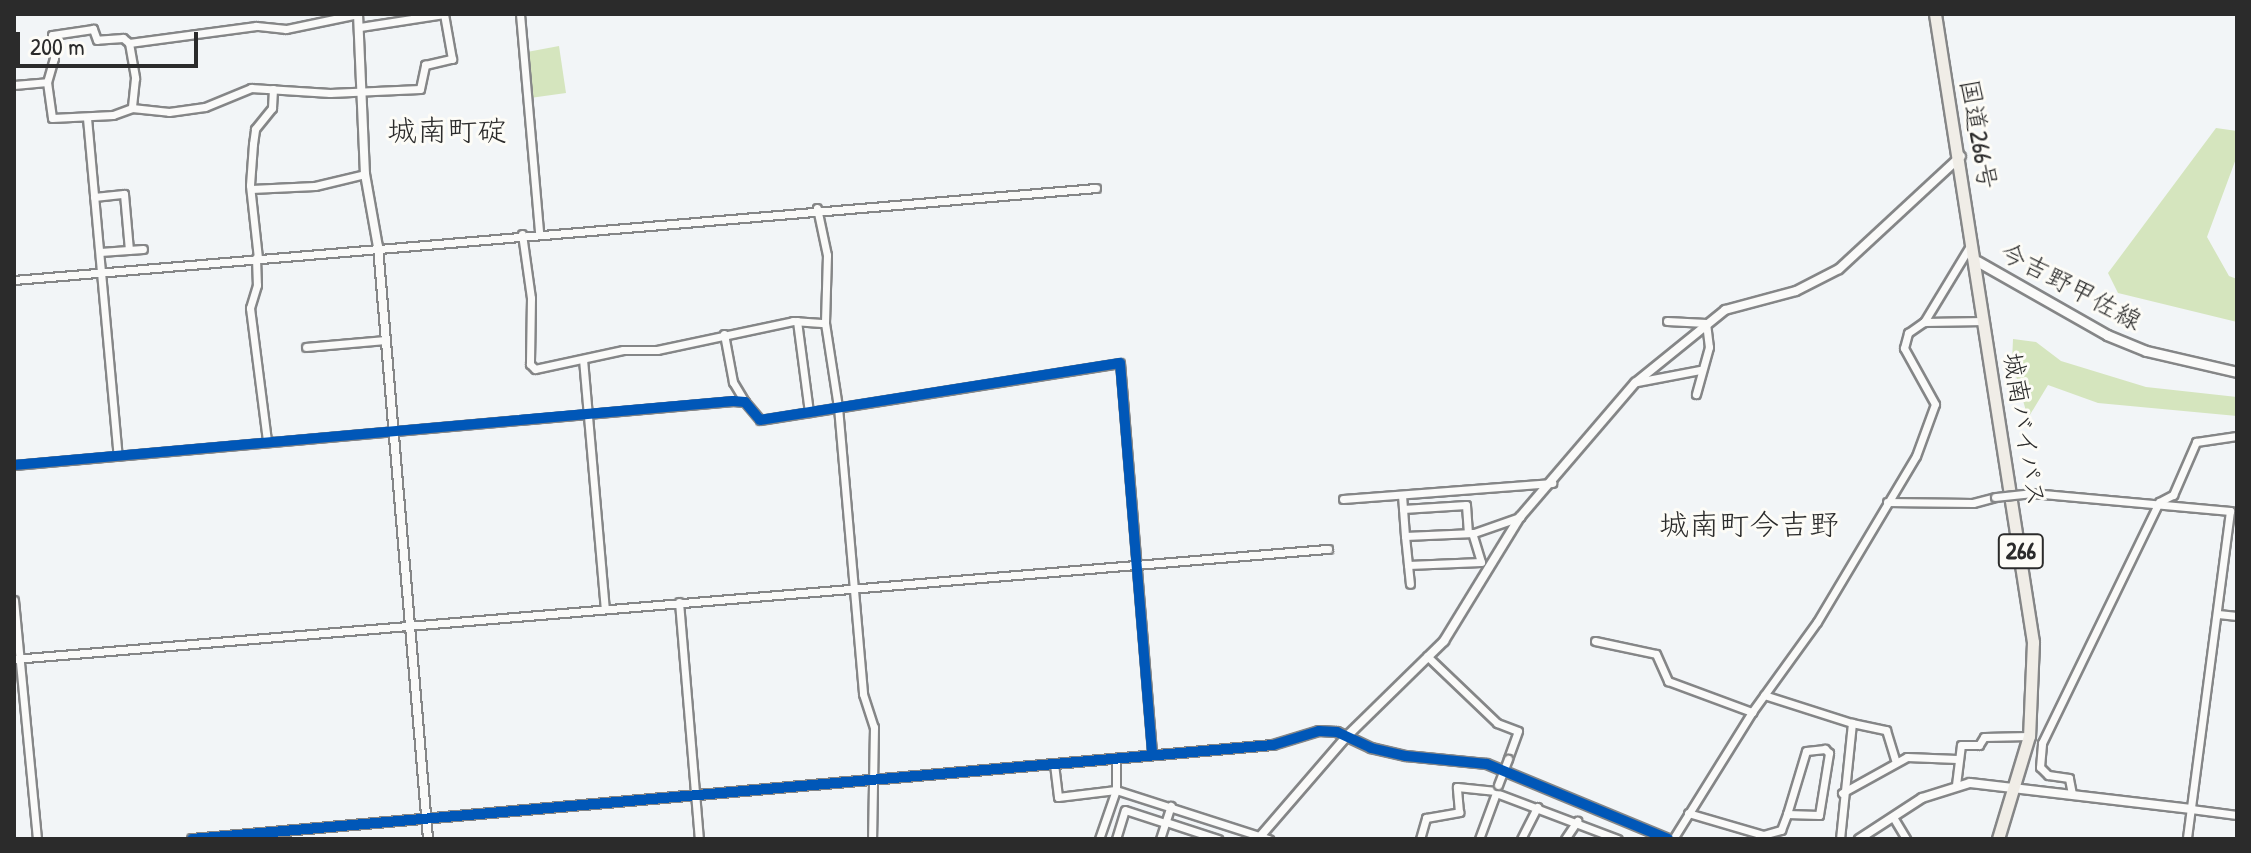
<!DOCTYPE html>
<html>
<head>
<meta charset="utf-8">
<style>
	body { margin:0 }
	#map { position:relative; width:2251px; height:853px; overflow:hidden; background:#f2f5f7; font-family:"Patrick Hand","Klee One",sans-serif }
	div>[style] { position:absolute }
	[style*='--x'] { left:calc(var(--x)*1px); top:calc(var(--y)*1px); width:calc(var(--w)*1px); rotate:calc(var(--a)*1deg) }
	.green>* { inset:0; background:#d5e5be }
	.roads { filter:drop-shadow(2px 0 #858687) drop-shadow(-2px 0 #858687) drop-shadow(0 2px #858687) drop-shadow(0 -2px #858687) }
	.minor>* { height:7px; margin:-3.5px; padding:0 3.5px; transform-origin:3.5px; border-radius:3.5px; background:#fafaf9 }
	.tertiary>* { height:8px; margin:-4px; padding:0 4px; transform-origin:4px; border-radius:4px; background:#fafaf9 }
	.secondary>* { height:9px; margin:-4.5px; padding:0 4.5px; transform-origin:4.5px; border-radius:4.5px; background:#fafaf9 }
	.trunk>* { height:11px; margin:-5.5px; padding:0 5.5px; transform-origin:5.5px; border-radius:5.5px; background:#f0ede7 }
	.bridges { filter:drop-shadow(2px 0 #858687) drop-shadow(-2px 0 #858687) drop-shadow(0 2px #858687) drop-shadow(0 -2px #858687) }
	.minor-bridge>* { height:7px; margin:-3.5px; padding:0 3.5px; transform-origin:3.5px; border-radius:3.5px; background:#fafaf9 }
	.cycleway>* { height:10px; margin:-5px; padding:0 5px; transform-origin:5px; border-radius:5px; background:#0057b8 }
	span { translate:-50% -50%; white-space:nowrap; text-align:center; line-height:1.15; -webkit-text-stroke:6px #fdfcf7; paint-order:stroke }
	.shield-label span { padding:2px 6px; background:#fdfcf7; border:2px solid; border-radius:6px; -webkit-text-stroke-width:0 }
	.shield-label { font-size:24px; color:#2b2b2b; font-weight:700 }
	.street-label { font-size:26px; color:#2b2b2b }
	.quarter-label { font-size:30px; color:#2b2b2b }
	.frame { position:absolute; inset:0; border:16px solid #2b2b2b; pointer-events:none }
	.scale { position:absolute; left:16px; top:32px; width:182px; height:36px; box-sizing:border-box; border:4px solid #2b2b2b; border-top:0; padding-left:10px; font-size:24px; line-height:28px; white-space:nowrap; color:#2b2b2b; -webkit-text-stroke:6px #fdfcf7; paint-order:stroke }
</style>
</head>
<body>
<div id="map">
	<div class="green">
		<div style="clip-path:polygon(559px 46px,566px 93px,530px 98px,527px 52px)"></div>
		<div style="clip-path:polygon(2216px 128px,2237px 131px,2237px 156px,2207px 237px,2229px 276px,2237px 279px,2237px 322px,2118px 293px,2108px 273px)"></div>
		<div style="clip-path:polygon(2013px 339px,2036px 342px,2061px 361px,2146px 387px,2237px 397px,2237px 416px,2098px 403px,2048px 385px,2028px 418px,2012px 362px)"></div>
	</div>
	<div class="roads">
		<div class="minor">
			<div style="--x:358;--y:14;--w:74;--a:168.2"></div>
			<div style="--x:286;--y:29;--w:30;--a:-174"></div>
			<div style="--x:256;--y:26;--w:128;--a:172.4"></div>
			<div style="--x:129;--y:43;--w:8;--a:-140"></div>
			<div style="--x:123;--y:38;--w:26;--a:176"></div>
			<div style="--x:97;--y:40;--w:12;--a:-110"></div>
			<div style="--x:93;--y:29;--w:41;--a:171.7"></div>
			<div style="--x:52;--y:35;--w:23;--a:85"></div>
			<div style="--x:54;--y:58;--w:25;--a:106"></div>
			<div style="--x:47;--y:82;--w:36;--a:82"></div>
			<div style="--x:52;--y:118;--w:61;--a:-2.8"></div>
			<div style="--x:113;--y:115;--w:20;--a:-20"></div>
			<div style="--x:132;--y:108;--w:37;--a:6"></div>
			<div style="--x:169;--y:112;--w:36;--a:-8"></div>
			<div style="--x:205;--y:107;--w:50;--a:-22.4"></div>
			<div style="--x:251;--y:88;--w:79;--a:3.6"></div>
			<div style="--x:330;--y:93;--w:90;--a:-2.5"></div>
			<div style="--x:420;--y:89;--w:25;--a:-78"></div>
			<div style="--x:425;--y:65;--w:28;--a:-13"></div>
			<div style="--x:452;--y:59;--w:46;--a:-100.1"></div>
			<div style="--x:444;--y:14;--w:85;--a:171.2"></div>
			<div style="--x:520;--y:14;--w:220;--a:85"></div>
			<div style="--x:129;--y:43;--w:36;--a:80"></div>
			<div style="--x:135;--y:78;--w:30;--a:96"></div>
			<div style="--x:14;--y:85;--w:33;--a:-5"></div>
			<div style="--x:87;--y:118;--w:339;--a:84.8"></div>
			<div style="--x:251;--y:189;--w:64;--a:-2.7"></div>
			<div style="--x:315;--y:186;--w:51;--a:-13.5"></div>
			<div style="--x:94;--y:197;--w:30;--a:-6"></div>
			<div style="--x:124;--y:194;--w:56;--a:84.9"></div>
			<div style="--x:817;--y:208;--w:48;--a:78"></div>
			<div style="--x:827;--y:255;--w:68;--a:91.7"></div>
			<div style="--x:825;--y:323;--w:85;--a:81.2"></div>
			<div style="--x:838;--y:407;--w:288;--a:85"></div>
			<div style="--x:863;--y:694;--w:35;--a:72"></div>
			<div style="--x:874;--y:727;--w:112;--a:91"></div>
			<div style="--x:522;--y:234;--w:65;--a:82"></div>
			<div style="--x:531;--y:298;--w:66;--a:90.9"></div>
			<div style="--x:530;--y:364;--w:7;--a:45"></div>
			<div style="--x:535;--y:369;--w:90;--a:-12.2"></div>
			<div style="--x:623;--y:350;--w:34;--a:0"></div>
			<div style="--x:657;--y:350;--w:139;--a:-12"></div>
			<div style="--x:793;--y:321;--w:32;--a:4"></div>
			<div style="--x:100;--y:252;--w:43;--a:-4"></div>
			<div style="--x:256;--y:258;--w:27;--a:88"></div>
			<div style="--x:257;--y:285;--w:24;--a:107"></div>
			<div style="--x:250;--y:308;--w:133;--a:82.7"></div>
			<div style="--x:267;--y:440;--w:5;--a:22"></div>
			<div style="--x:258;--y:258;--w:73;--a:-96.3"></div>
			<div style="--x:250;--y:185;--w:41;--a:-85.8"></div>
			<div style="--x:253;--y:144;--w:15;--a:-82"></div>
			<div style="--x:255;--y:129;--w:27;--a:-51"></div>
			<div style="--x:272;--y:108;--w:19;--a:-87"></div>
			<div style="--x:14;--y:280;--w:1086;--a:-4.86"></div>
			<div style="--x:797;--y:321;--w:92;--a:82.5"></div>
			<div style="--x:1667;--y:321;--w:39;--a:3"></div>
			<div style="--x:1706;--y:323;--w:24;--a:83"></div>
			<div style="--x:1709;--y:347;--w:49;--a:105.5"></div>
			<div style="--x:1924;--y:322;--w:89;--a:-58.8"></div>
			<div style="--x:724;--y:334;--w:49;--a:79.4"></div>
			<div style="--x:733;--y:382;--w:23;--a:59"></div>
			<div style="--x:306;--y:347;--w:79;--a:-5.1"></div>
			<div style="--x:583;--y:359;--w:250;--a:85"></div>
			<div style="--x:1637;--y:382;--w:64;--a:-10.8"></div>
			<div style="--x:14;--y:465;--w:722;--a:-5.09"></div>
			<div style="--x:733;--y:401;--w:12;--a:5"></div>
			<div style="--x:745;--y:402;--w:23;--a:50"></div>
			<div style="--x:760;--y:420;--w:364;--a:-9"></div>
			<div style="--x:1120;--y:363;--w:393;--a:85.3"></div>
			<div style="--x:2032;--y:493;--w:199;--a:5.2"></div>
			<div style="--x:2230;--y:511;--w:331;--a:97.5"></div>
			<div style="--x:1402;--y:495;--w:41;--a:85.8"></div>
			<div style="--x:1405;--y:536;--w:69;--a:-2.5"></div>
			<div style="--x:1474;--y:533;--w:49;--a:-19.2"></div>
			<div style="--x:1343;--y:499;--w:210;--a:-4.4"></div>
			<div style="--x:1887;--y:502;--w:86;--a:0.7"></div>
			<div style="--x:1973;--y:503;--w:23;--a:-15"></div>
			<div style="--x:1403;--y:509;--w:63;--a:-3.6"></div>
			<div style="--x:1466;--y:505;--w:28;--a:86"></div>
			<div style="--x:1405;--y:536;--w:48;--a:84.1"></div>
			<div style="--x:1408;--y:565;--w:73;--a:-2.4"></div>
			<div style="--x:1481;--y:562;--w:30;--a:-107"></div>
			<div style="--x:14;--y:600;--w:240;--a:84.5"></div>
			<div style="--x:679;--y:602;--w:238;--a:85.2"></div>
			<div style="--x:2218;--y:614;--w:19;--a:6"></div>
			<div style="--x:1595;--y:641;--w:62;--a:12"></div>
			<div style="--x:1656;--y:654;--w:30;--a:66"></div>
			<div style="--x:1668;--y:681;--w:90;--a:20.3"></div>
			<div style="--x:1427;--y:656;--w:97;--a:43.7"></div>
			<div style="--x:1497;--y:723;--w:22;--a:21"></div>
			<div style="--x:1518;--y:731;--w:30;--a:110"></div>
			<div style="--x:14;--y:659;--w:1319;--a:-4.79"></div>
			<div style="--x:1764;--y:695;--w:92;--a:17.7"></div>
			<div style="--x:1054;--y:764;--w:33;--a:83"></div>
			<div style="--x:1058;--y:797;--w:58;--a:-6.9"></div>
			<div style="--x:1116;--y:790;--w:161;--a:17.8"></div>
			<div style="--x:1956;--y:785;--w:40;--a:-82.9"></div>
			<div style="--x:1961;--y:745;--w:18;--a:0"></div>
			<div style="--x:1979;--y:745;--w:9;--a:-58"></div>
			<div style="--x:1984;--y:737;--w:45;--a:-1.3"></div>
			<div style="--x:1842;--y:793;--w:74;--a:-29"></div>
			<div style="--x:1907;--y:757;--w:50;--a:2.3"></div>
			<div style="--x:2072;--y:794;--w:16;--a:-101"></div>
			<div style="--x:2069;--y:778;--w:21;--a:-172"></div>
			<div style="--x:2048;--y:775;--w:11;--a:-135"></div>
			<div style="--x:2040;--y:767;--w:24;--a:-85"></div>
			<div style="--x:2042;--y:743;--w:268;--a:-64.1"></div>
			<div style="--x:2159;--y:502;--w:16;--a:-27"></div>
			<div style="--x:2173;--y:495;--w:58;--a:-66.5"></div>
			<div style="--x:2196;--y:442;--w:41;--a:-8.3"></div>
			<div style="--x:2191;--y:809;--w:46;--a:7.4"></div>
			<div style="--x:1688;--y:813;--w:78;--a:16.3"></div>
			<div style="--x:1763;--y:835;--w:19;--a:-16"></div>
			<div style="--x:1781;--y:830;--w:17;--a:-69"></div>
			<div style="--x:1787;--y:814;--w:32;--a:2"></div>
			<div style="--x:1819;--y:815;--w:63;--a:-80.8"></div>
			<div style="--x:1829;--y:753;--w:6;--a:-135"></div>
			<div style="--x:1825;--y:749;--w:19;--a:174"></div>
			<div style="--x:1806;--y:751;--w:66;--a:106.8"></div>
			<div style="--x:1893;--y:817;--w:26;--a:59"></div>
			<div style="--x:1166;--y:822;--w:55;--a:18.1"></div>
			<div style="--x:1099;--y:839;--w:52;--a:-70.9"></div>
			<div style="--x:1116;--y:790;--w:31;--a:-90"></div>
			<div style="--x:1116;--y:839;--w:30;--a:-73"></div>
			<div style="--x:1125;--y:810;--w:42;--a:18"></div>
			<div style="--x:1160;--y:839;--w:35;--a:-72"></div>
			<div style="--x:1420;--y:839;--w:22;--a:-74"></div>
			<div style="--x:1426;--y:818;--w:34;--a:-10"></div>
			<div style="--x:1459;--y:812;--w:25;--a:-95"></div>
			<div style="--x:1457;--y:787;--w:39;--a:6"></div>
			<div style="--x:1479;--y:839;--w:49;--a:-69.7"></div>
			<div style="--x:1496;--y:793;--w:130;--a:20.7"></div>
			<div style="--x:1521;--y:839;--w:36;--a:-63"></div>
			<div style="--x:1565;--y:839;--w:22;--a:-56"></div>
			<div style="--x:1673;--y:839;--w:150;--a:-58.1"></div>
			<div style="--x:1752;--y:712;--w:111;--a:-54.2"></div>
			<div style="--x:1817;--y:622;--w:193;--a:-59.2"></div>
			<div style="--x:1916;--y:456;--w:55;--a:-69.9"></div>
			<div style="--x:1935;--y:404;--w:64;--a:-119"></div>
			<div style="--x:1904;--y:348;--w:16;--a:-75"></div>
			<div style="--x:1908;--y:333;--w:19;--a:-35"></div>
			<div style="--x:1924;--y:322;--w:60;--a:-1"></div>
			<div style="--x:1840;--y:839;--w:117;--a:-84.1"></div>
			<div style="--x:1852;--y:723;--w:35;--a:12"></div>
			<div style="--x:1886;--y:730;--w:34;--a:73"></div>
		</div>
		<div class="tertiary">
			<div style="--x:358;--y:14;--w:160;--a:87.5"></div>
			<div style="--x:365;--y:174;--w:74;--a:79.9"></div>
			<div style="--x:378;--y:247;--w:594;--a:85.17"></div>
			<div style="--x:192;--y:839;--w:1085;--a:-4.97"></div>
			<div style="--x:1273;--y:745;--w:48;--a:-16.9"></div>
			<div style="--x:1319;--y:731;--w:18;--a:3"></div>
			<div style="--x:1337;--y:732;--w:38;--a:25"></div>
			<div style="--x:1371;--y:748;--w:36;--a:13"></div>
			<div style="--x:1406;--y:756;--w:81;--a:5.6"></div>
			<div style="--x:1487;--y:764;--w:196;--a:22.5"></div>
			<div style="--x:1258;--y:839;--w:136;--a:-49.2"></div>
			<div style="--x:1347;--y:736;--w:136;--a:-44.4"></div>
			<div style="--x:1444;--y:641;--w:145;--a:-58.5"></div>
			<div style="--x:1520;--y:517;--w:177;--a:-49.4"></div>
			<div style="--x:1635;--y:383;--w:116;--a:-39"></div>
			<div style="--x:1725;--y:310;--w:73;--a:-15"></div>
			<div style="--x:1796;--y:291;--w:48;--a:-27.1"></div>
			<div style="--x:1839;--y:269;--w:166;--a:-42.8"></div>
			<div style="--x:1859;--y:839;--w:75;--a:-33.1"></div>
			<div style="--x:1922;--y:798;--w:50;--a:-17.4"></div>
			<div style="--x:1970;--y:783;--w:223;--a:6.7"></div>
		</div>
		<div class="secondary">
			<div style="--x:1977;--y:261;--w:150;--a:29.6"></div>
			<div style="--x:2107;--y:335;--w:42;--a:22.3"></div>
			<div style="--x:2146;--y:351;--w:93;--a:13"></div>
		</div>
		<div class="trunk">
			<div style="--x:1935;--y:14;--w:636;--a:81.13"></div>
			<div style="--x:2033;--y:642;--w:94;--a:92.4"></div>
			<div style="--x:2029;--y:736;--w:108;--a:106.8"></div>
		</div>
	</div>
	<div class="bridges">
		<div class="minor-bridge">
			<div style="--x:1995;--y:497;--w:37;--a:-6"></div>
			<div style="--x:1498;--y:785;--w:28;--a:-69"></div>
		</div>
	</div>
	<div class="cycleway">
		<div style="--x:14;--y:465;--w:722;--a:-5.09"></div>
		<div style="--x:733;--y:401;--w:12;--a:5"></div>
		<div style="--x:745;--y:402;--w:23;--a:50"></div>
		<div style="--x:760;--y:420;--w:364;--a:-9"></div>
		<div style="--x:1120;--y:363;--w:393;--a:85.3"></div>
		<div style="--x:192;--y:839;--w:1085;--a:-4.97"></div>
		<div style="--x:1273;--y:745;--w:48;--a:-16.9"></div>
		<div style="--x:1319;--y:731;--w:18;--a:3"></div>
		<div style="--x:1337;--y:732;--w:38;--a:25"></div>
		<div style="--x:1371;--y:748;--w:36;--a:13"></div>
		<div style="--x:1406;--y:756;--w:81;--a:5.6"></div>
		<div style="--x:1487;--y:764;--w:196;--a:22.5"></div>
	</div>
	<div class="shield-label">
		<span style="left:2021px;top:551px">266</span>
	</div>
	<div class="street-label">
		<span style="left:1979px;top:134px;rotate:80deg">国道266号</span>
		<span style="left:2071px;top:286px;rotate:28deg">今吉野甲佐線</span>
		<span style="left:2025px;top:429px;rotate:81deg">城南バイパス</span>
	</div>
	<div class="quarter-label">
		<span style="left:447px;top:130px">城南町碇</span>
		<span style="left:1749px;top:524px">城南町今吉野</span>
	</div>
	<div class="frame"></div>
	<div class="scale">200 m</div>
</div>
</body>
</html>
